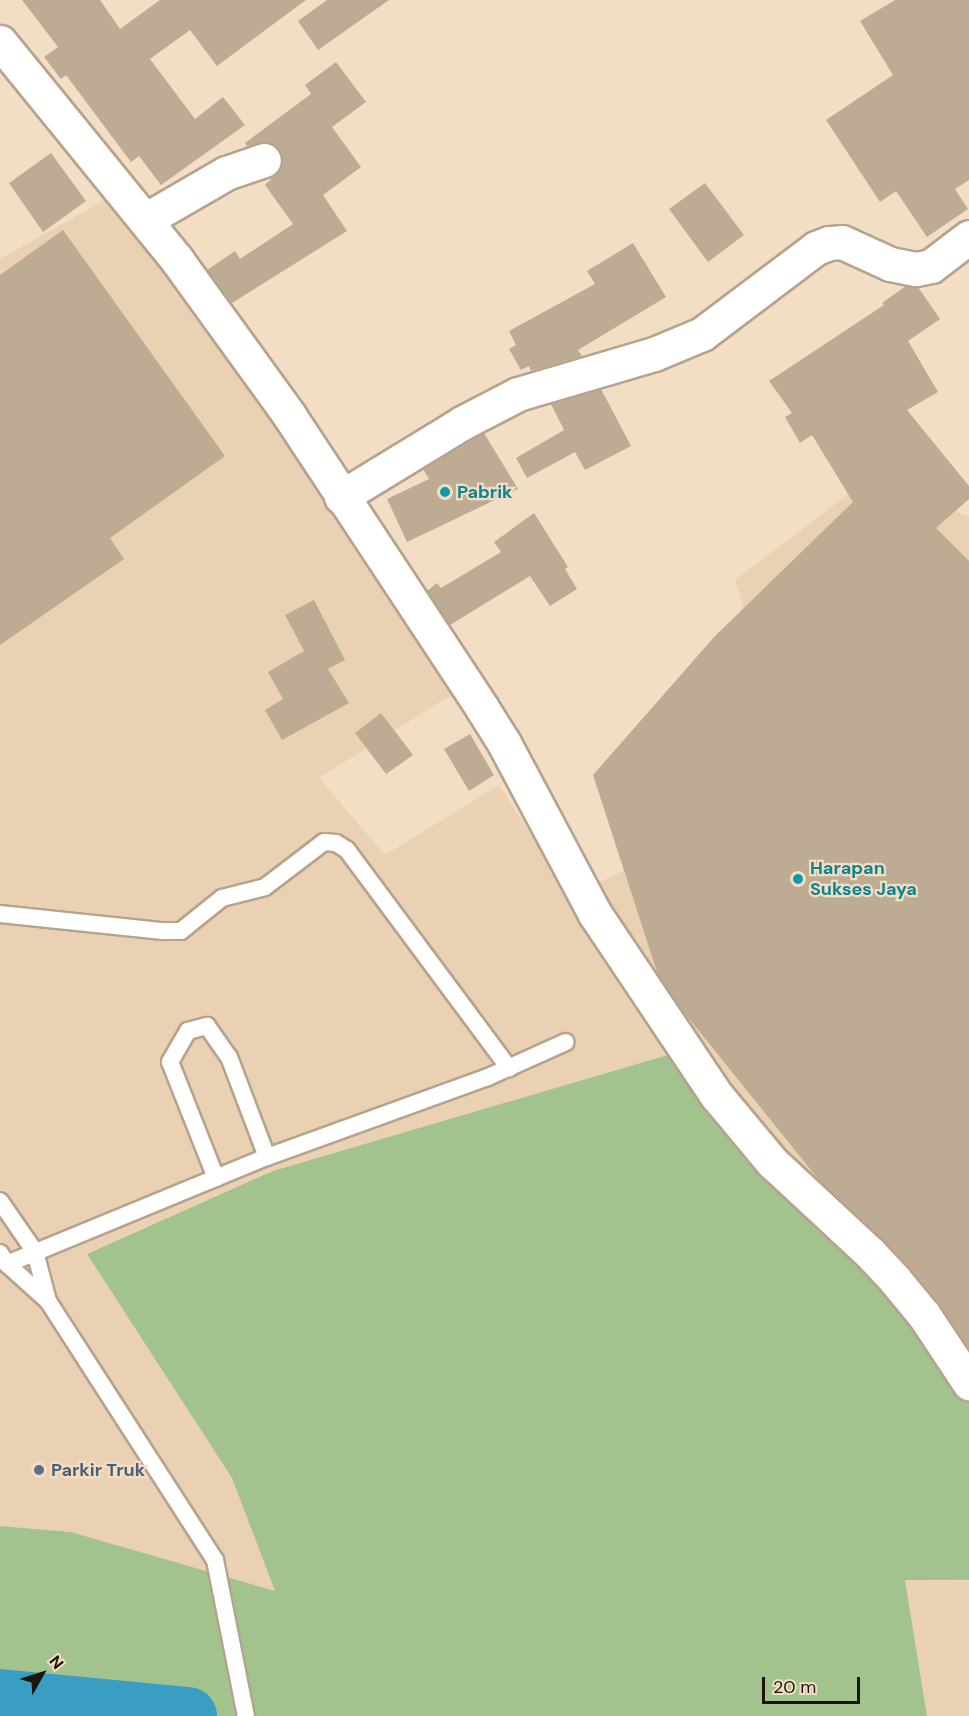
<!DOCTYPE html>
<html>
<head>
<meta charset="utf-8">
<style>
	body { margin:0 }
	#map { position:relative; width:969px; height:1716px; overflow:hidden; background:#f2ddc5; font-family:"DM Sans",sans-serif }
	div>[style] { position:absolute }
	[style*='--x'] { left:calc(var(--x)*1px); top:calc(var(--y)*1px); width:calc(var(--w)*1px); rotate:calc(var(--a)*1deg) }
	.built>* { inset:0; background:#ebd1b4 }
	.green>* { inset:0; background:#a2c38e }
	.river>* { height:58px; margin:-29px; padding:0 29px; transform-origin:29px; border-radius:29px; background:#399ec2 }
	.building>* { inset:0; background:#bdac93 }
	.roads { filter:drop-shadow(2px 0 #b7a38d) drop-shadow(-2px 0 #b7a38d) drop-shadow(0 2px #b7a38d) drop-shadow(0 -2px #b7a38d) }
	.service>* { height:16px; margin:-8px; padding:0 8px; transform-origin:8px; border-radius:8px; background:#fff }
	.minor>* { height:33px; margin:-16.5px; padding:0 16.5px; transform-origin:16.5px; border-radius:16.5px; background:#fff }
	.dots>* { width:16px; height:16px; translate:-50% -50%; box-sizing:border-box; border:3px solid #f2ddc5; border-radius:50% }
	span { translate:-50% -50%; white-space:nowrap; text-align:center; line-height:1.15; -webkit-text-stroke:4.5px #f2ddc5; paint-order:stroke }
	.culture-label { font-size:18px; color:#0d838f; font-weight:700 }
	.left { translate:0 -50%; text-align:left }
	.service-label { font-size:18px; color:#4e5e75; font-weight:700 }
	.north { position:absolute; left:12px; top:1644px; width:60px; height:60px; -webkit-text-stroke:4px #f2ddc5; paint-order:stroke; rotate:51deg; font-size:16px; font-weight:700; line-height:24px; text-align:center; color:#1c150c }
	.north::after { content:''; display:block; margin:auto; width:21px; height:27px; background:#1c150c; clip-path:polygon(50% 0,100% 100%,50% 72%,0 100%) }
	.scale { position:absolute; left:762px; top:1677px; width:98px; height:27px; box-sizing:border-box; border:3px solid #1c150c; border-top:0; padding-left:8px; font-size:18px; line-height:21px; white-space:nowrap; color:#1c150c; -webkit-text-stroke:4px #f2ddc5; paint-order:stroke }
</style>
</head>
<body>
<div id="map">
	<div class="built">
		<div style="clip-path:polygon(119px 192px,464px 687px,319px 778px,385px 855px,499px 785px,571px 896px,696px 836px,779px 727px,735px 580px,875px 474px,969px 517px,969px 1364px,87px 1254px,232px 1478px,276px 1592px,71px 1532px,0 1526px,0 259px)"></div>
		<div style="clip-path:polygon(905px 1580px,969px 1581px,969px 1716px,927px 1716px)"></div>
	</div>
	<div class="green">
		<div style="clip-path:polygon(678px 1052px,969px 1364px,969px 1580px,905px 1580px,927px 1716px,0 1716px,0 1700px,123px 1710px,0 1697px,0 1526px,71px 1532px,275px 1591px,232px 1478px,87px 1254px,273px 1171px)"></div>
	</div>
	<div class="river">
		<div style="--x:0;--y:1698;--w:189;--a:5.5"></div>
	</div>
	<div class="building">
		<div style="clip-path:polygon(22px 0,100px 0,120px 29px,160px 0,306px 0,217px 66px,190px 30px,150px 59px,195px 119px,223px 97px,245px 125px,161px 185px,139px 156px,131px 162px,66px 75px,61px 79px,44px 57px,58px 47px)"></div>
		<div style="clip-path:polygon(327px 0,389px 0,318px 50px,298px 21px)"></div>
		<div style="clip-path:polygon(895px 0,969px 0,969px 180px,955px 189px,968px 209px,927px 237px,896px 191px,880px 202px,826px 120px,893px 75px,860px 21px)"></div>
		<div style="clip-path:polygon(336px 62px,366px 102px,332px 127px,361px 167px,323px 195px,347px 231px,232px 303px,207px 270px,235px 251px,240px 259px,293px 224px,265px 185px,278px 172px,282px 163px,281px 153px,277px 146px,268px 142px,247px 146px,245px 143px,311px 94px,305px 85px)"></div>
		<div style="clip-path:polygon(51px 153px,86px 201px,43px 232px,9px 183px)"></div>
		<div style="clip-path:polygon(705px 183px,744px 235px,708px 262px,669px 209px)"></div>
		<div style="clip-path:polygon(63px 230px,225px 456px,110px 538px,124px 559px,0 645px,0 275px)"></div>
		<div style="clip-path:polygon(633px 243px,666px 297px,578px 350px,582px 356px,531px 371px,529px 366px,521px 370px,509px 349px,516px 345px,509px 331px,595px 284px,587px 271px)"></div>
		<div style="clip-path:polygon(906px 286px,918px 287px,940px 319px,908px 341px,938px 392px,907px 410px,969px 486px,969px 499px,936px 528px,969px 561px,969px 1349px,940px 1305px,909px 1267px,819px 1180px,678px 1005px,658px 975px,593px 775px,715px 636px,853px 502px,812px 435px,800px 443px,785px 417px,792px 413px,769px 381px,884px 305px,882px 303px)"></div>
		<div style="clip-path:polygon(601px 389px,631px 446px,585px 470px,575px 452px,527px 478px,516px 458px,564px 430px,551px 404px)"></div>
		<div style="clip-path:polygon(484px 433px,518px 489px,407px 542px,387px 499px,429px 479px,423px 469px)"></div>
		<div style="clip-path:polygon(534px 513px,568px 567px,565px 569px,577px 589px,550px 606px,530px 576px,450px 625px,427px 591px,437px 583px,441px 588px,501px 552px,494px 542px)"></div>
		<div style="clip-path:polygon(314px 600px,345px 660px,328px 669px,349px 703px,282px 740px,265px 710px,283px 699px,268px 672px,304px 651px,285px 615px)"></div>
		<div style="clip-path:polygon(381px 713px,413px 755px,386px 774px,355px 733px)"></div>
		<div style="clip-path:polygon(470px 734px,494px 775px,469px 791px,444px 749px)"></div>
	</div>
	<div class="roads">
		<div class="service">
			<div style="--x:0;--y:914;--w:164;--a:6"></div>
			<div style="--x:163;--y:931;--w:18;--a:0"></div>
			<div style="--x:181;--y:931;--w:53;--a:-38.8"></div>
			<div style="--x:222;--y:898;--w:44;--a:-14.3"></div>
			<div style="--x:265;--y:887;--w:74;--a:-37.3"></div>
			<div style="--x:324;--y:842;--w:12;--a:5"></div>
			<div style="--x:336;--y:843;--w:13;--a:32"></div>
			<div style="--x:347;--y:850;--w:272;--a:53.4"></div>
			<div style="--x:216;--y:1178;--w:125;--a:-111.6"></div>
			<div style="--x:170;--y:1062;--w:36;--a:-60"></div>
			<div style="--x:188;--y:1031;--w:20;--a:-15"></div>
			<div style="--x:207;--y:1026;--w:38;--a:55"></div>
			<div style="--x:229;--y:1057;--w:107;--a:69.2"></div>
			<div style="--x:0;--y:1201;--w:62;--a:55.5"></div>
			<div style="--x:35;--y:1252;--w:51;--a:75.1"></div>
			<div style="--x:0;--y:1253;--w:13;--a:58"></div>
			<div style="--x:7;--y:1264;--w:55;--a:42.1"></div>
			<div style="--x:48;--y:1301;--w:308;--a:57.2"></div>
			<div style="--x:215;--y:1560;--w:159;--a:78.8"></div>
			<div style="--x:7;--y:1264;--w:281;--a:-22.4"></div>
			<div style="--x:267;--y:1157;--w:235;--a:-19.9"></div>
			<div style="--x:488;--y:1077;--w:85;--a:-24.2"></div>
		</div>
		<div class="minor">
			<div style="--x:0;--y:42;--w:281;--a:50.9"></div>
			<div style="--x:177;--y:260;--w:191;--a:54.1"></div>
			<div style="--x:289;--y:415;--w:351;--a:56.6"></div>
			<div style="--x:482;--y:708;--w:41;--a:57.8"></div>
			<div style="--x:504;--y:743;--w:194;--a:62"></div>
			<div style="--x:595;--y:914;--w:219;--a:56.2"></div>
			<div style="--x:717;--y:1096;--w:86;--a:50.2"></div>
			<div style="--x:772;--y:1162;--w:134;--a:42.9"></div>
			<div style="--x:870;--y:1253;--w:37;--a:47"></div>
			<div style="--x:895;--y:1280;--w:45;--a:50.4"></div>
			<div style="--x:924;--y:1315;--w:82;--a:56.5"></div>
			<div style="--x:145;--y:220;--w:94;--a:-30.1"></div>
			<div style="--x:226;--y:173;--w:40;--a:-18.9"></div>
			<div style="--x:341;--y:497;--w:142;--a:-31.4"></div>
			<div style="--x:462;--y:423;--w:63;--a:-27.4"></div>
			<div style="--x:518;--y:394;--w:142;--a:-16.4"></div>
			<div style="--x:654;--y:354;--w:52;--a:-22.6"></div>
			<div style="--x:702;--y:334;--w:143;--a:-37"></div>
			<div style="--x:816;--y:248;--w:14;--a:-21"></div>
			<div style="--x:829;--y:243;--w:13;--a:-4"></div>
			<div style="--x:842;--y:242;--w:53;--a:24.6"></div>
			<div style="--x:890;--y:264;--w:26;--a:11"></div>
			<div style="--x:916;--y:269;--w:15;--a:-11"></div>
			<div style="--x:931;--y:266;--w:48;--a:-37.3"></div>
		</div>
	</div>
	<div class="dots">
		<div style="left:445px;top:492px;background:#0f9aa8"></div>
		<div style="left:798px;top:879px;background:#0f9aa8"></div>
		<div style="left:39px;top:1470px;background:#5c6f8a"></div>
	</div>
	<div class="culture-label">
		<span class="left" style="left:457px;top:492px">Pabrik</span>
		<span class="left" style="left:810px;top:879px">Harapan<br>Sukses Jaya</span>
	</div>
	<div class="service-label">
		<span class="left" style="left:51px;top:1470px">Parkir Truk</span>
	</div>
	<div class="north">N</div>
	<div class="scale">20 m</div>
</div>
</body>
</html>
